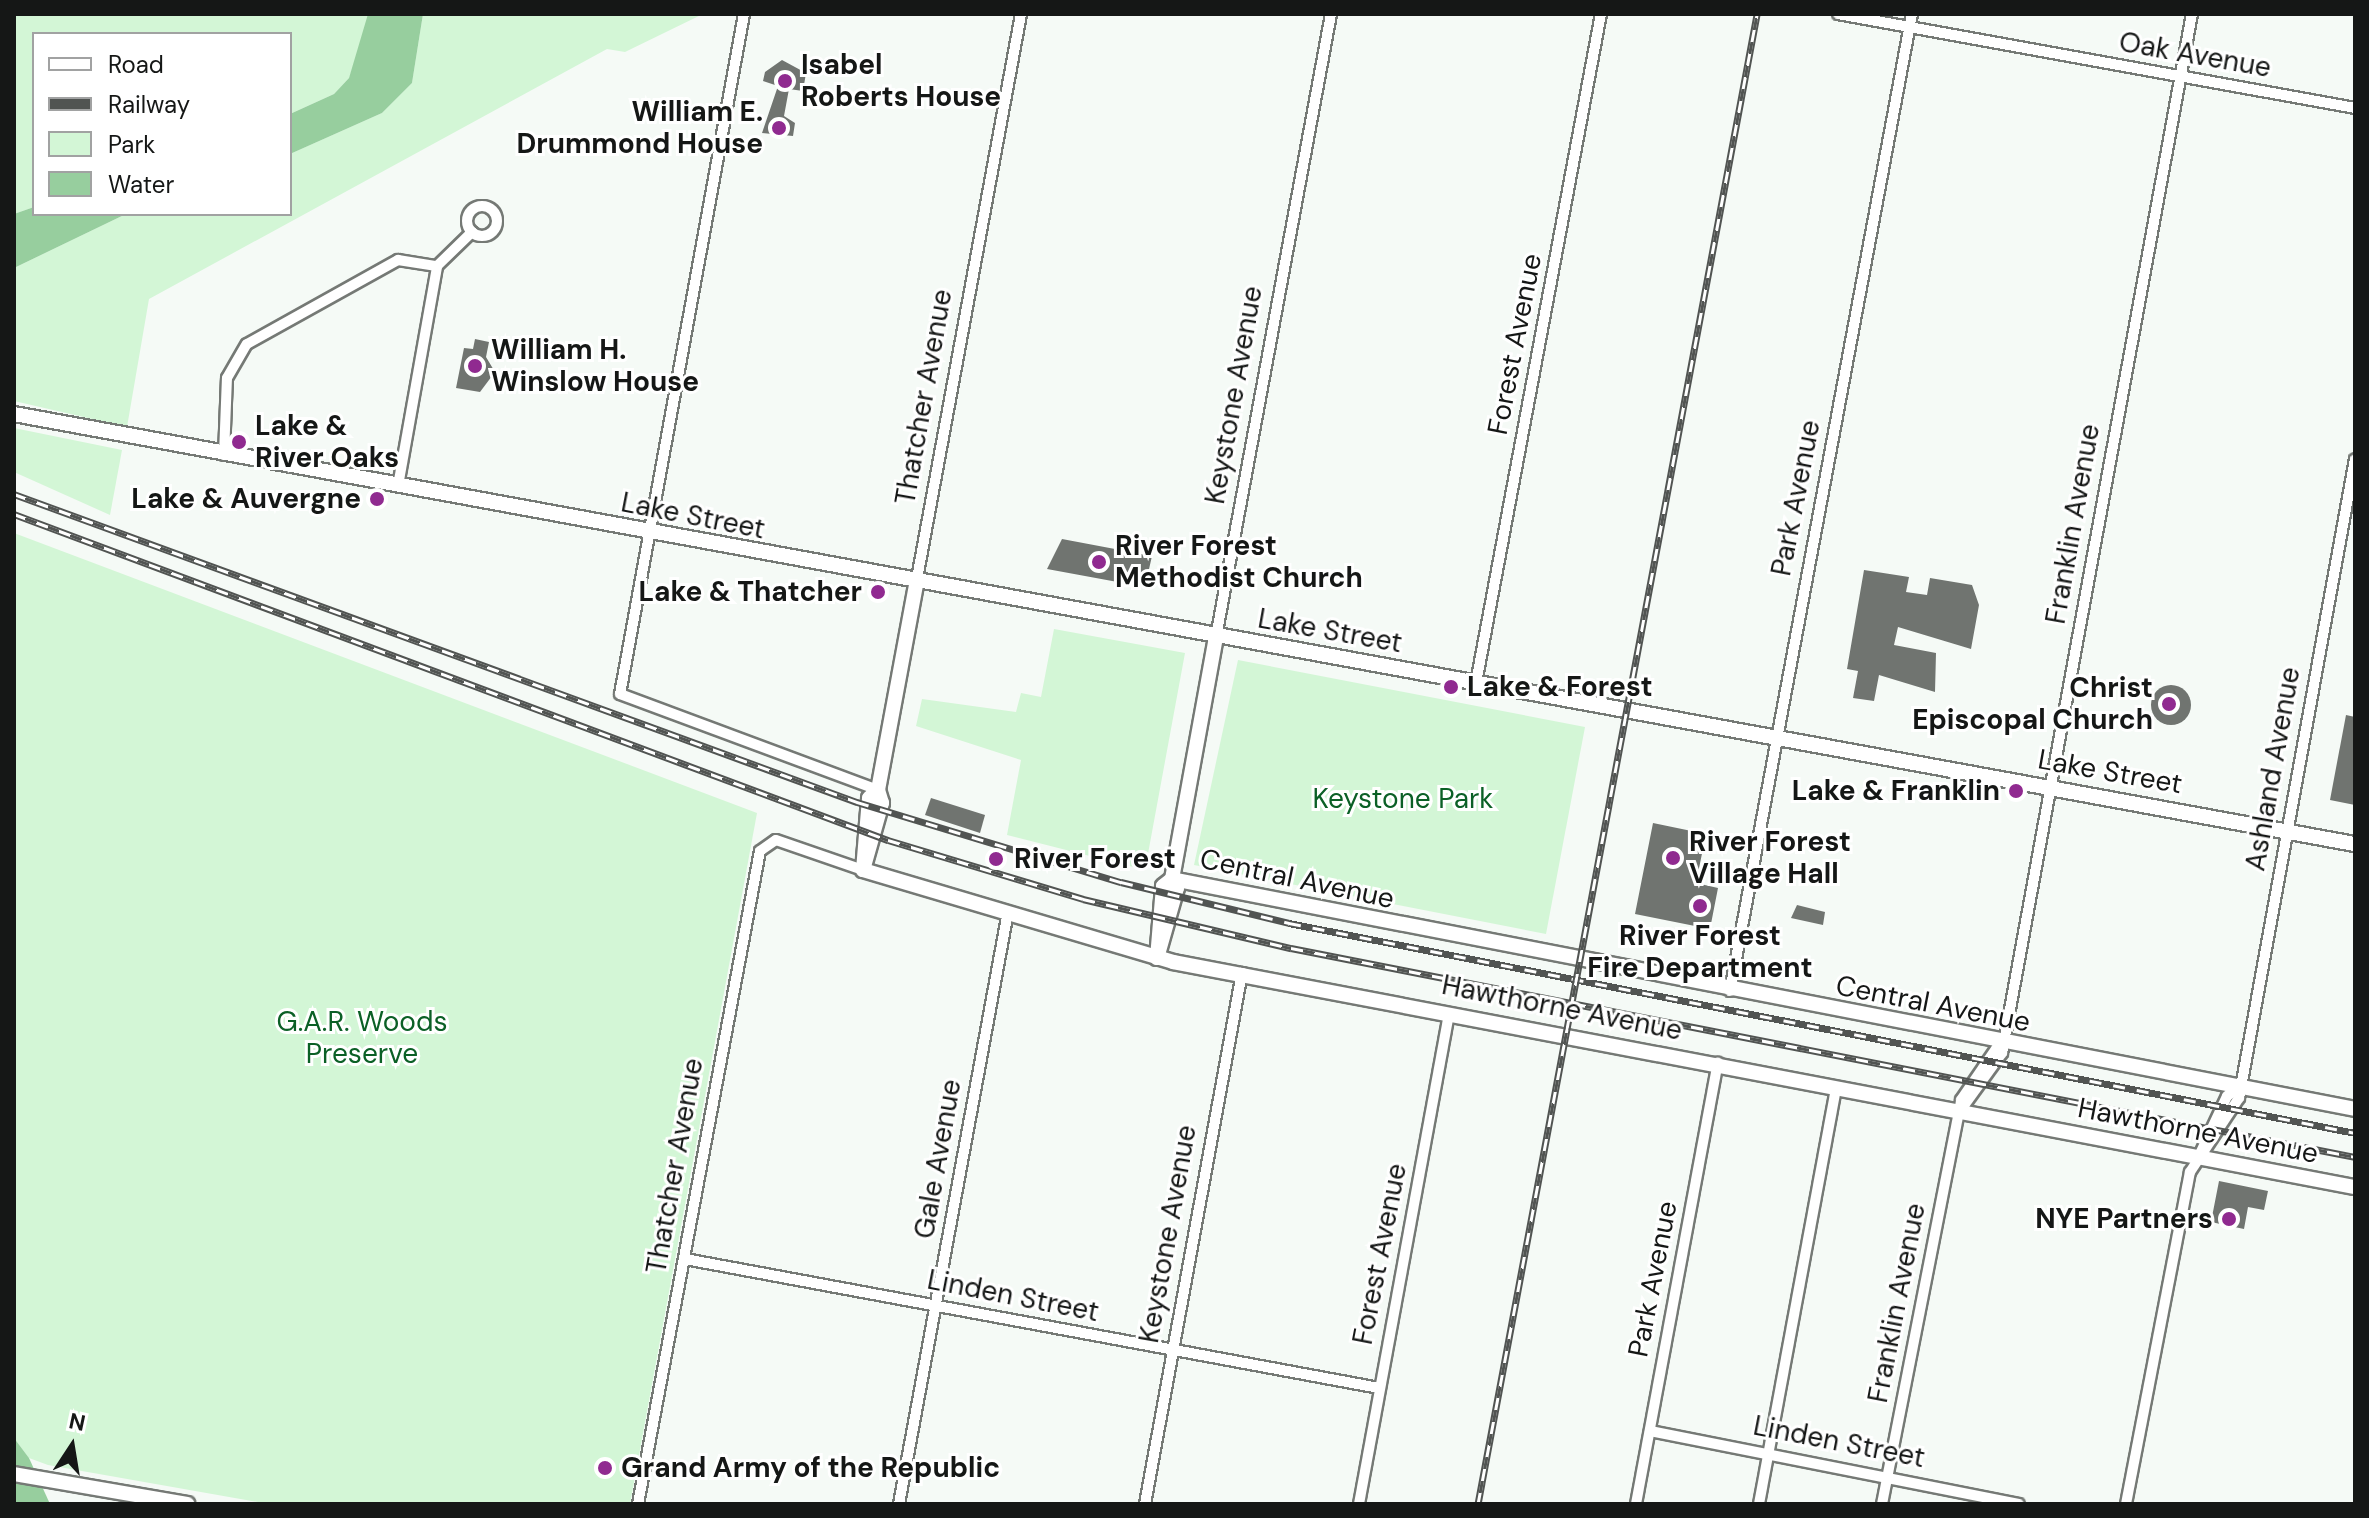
<!DOCTYPE html>
<html>
<head>
<meta charset="utf-8">
<style>
	body { margin:0 }
	#map { position:relative; width:2369px; height:1518px; overflow:hidden; background:#f5faf6; font-family:"DM Sans",sans-serif }
	div>[style] { position:absolute }
	[style*='--x'] { left:calc(var(--x)*1px); top:calc(var(--y)*1px); width:calc(var(--w)*1px); rotate:calc(var(--a)*1deg) }
	.green>* { inset:0; background:#d3f6d6 }
	.water>* { inset:0; background:#97ce9e }
	.building>* { inset:0; background:#707470 }
	.round { border-radius:50% }
	.roads { filter:drop-shadow(2px 0 #757975) drop-shadow(-2px 0 #757975) drop-shadow(0 2px #757975) drop-shadow(0 -2px #757975) }
	.street>* { height:10px; margin:-5px; padding:0 5px; transform-origin:5px; border-radius:5px; background:#fff }
	.street>.ring { margin:-5px; padding:0; box-sizing:content-box; background:none; border:10px solid #fff; border-radius:50% }
	.secondary>* { height:14px; margin:-7px; padding:0 7px; transform-origin:7px; border-radius:7px; background:#fff }
	.rail>* { height:7px; margin-top:-3.5px; transform-origin:0; background:repeating-linear-gradient(90deg,#fff 0 12px,#515452 0 24px); box-sizing:border-box; border-block:2px solid #515452 }
	.dots>* { width:22px; height:22px; translate:-50% -50%; box-sizing:border-box; border:4px solid #fff; border-radius:50% }
	span { translate:-50% -50%; white-space:nowrap; text-align:center; line-height:1.15; -webkit-text-stroke:6px #fff; paint-order:stroke }
	.street-label { font-size:28px; color:#151716 }
	.poi-label { font-size:28px; color:#151716; font-weight:700 }
	.left { translate:0 -50%; text-align:left }
	.right { translate:-100% -50%; text-align:right }
	.park-label { font-size:28px; color:#0b6026 }
	.frame { position:absolute; inset:0; border:16px solid #151716; pointer-events:none }
	.legend { position:absolute; left:32px; top:32px; width:260px; height:184px; box-sizing:border-box; background:#fff; border:2px solid #a1a2a2; margin:0; padding:10px 14px; list-style:none; font-size:24px; color:#151716 }
	.legend li { display:flex; align-items:center; gap:16px; height:40px }
	.legend b { width:40px; border:2px solid #a1a2a2 }
	.north { position:absolute; left:32px; top:1406px; width:80px; height:80px; -webkit-text-stroke:6px #fff; paint-order:stroke; rotate:12deg; font-size:22px; font-weight:700; line-height:32px; text-align:center; color:#151716 }
	.north::after { content:''; display:block; margin:auto; width:28px; height:36px; background:#151716; clip-path:polygon(50% 0,100% 100%,50% 72%,0 100%) }
</style>
</head>
<body>
<div id="map">
	<div class="green">
		<div style="clip-path:polygon(14px 14px,368px 14px,368px 26px,349px 78px,334px 94px,290px 114px,290px 34px,34px 34px,34px 207px,14px 214px)"></div>
		<div style="clip-path:polygon(423px 14px,703px 14px,625px 52px,607px 49px,149px 299px,127px 427px,14px 401px,14px 268px,126px 214px,290px 214px,290px 154px,382px 113px,412px 83px)"></div>
		<div style="clip-path:polygon(14px 428px,122px 450px,110px 515px,14px 472px)"></div>
		<div style="clip-path:polygon(14px 533px,757px 813px,630px 1504px,269px 1504px,48px 1465px,29px 1458px,14px 1438px)"></div>
		<div style="clip-path:polygon(1054px 629px,1185px 653px,1145px 870px,1007px 835px,1021px 760px,916px 726px,922px 699px,1016px 712px,1021px 693px,1041px 697px)"></div>
		<div style="clip-path:polygon(1238px 660px,1585px 727px,1546px 934px,1194px 865px)"></div>
	</div>
	<div class="water">
		<div style="clip-path:polygon(368px 14px,423px 14px,412px 83px,382px 113px,290px 154px,290px 114px,334px 94px,349px 78px)"></div>
		<div style="clip-path:polygon(34px 207px,34px 214px,126px 214px,14px 268px,14px 214px)"></div>
		<div style="clip-path:polygon(14px 1438px,29px 1458px,50px 1504px,14px 1504px)"></div>
	</div>
	<div class="building">
		<div style="clip-path:polygon(782px 60px,806px 73px,803px 91px,789px 89px,784px 116px,795px 123px,793px 136px,762px 133px,778px 86px,763px 81px,765px 72px)"></div>
		<div style="clip-path:polygon(475px 339px,489px 342px,486px 357px,495px 372px,480px 392px,456px 388px,464px 348px,473px 349px)"></div>
		<div style="clip-path:polygon(1062px 539px,1152px 556px,1147px 578px,1125px 574px,1123px 583px,1047px 569px)"></div>
		<div style="clip-path:polygon(1864px 570px,1909px 577px,1906px 592px,1927px 595px,1930px 578px,1972px 585px,1979px 605px,1971px 649px,1898px 627px,1894px 645px,1936px 653px,1935px 692px,1879px 675px,1874px 701px,1853px 698px,1858px 671px,1847px 669px)"></div>
		<div class="round" style="left:2151px;top:685px;width:40px;height:40px"></div>
		<div style="clip-path:polygon(2346px 715px,2355px 717px,2355px 805px,2330px 800px)"></div>
		<div style="clip-path:polygon(931px 798px,985px 815px,980px 833px,925px 815px)"></div>
		<div style="clip-path:polygon(1653px 823px,1706px 834px,1696px 883px,1718px 888px,1710px 929px,1635px 914px)"></div>
		<div style="clip-path:polygon(1797px 905px,1825px 912px,1823px 925px,1791px 918px)"></div>
		<div style="clip-path:polygon(2219px 1181px,2268px 1191px,2264px 1210px,2248px 1207px,2244px 1229px,2211px 1222px)"></div>
	</div>
	<div class="roads">
		<div class="street">
			<div style="--x:744;--y:14;--w:691;--a:100.33"></div>
			<div style="--x:620;--y:694;--w:275;--a:20.4"></div>
			<div style="--x:1838;--y:14;--w:525;--a:10.3"></div>
			<div class="ring" style="left:467px;top:206px;width:20px;height:20px"></div>
			<div style="--x:224;--y:455;--w:77;--a:-87.8"></div>
			<div style="--x:227;--y:378;--w:39;--a:-60"></div>
			<div style="--x:247;--y:344;--w:173;--a:-29.1"></div>
			<div style="--x:398;--y:260;--w:39;--a:9"></div>
			<div style="--x:437;--y:266;--w:49;--a:-44.2"></div>
			<div style="--x:398;--y:486;--w:223;--a:-79.9"></div>
			<div style="--x:916;--y:584;--w:580;--a:-79.56"></div>
			<div style="--x:1216;--y:637;--w:634;--a:-79.54"></div>
			<div style="--x:1476;--y:683;--w:681;--a:-79.42"></div>
			<div style="--x:1730;--y:991;--w:994;--a:-79.45"></div>
			<div style="--x:1960;--y:1111;--w:72;--a:-54.1"></div>
			<div style="--x:2002;--y:1053;--w:1056;--a:-79.64"></div>
			<div style="--x:2198;--y:1158;--w:68;--a:-64.9"></div>
			<div style="--x:2227;--y:1096;--w:14;--a:-34"></div>
			<div style="--x:685;--y:1259;--w:706;--a:10.53"></div>
			<div style="--x:1650;--y:1431;--w:376;--a:11.2"></div>
			<div style="--x:638;--y:1504;--w:664;--a:-79.42"></div>
			<div style="--x:760;--y:851;--w:19;--a:-35"></div>
			<div style="--x:776;--y:840;--w:92;--a:19"></div>
			<div style="--x:899;--y:1504;--w:597;--a:-79.57"></div>
			<div style="--x:1145;--y:1504;--w:540;--a:-79.65"></div>
			<div style="--x:1359;--y:1504;--w:499;--a:-79.6"></div>
			<div style="--x:1636;--y:1504;--w:449;--a:-79.5"></div>
			<div style="--x:1759;--y:1504;--w:424;--a:-79.5"></div>
			<div style="--x:1882;--y:1504;--w:412;--a:-78.9"></div>
			<div style="--x:1961;--y:1100;--w:69;--a:-55.6"></div>
			<div style="--x:2126;--y:1504;--w:338;--a:-79.1"></div>
			<div style="--x:2190;--y:1172;--w:89;--a:-56.5"></div>
			<div style="--x:2239;--y:1098;--w:649;--a:-79.71"></div>
		</div>
		<div class="secondary">
			<div style="--x:14;--y:414;--w:2380;--a:10.41"></div>
			<div style="--x:863;--y:870;--w:323;--a:16.5"></div>
			<div style="--x:1173;--y:962;--w:1203;--a:10.78"></div>
			<div style="--x:863;--y:870;--w:70;--a:-74.2"></div>
			<div style="--x:882;--y:803;--w:14;--a:-107"></div>
			<div style="--x:878;--y:790;--w:209;--a:-79.5"></div>
			<div style="--x:863;--y:870;--w:72;--a:-85.2"></div>
			<div style="--x:869;--y:798;--w:12;--a:-42"></div>
			<div style="--x:1172;--y:879;--w:1205;--a:11"></div>
			<div style="--x:1157;--y:958;--w:73;--a:-74.1"></div>
			<div style="--x:1177;--y:888;--w:10;--a:-119"></div>
			<div style="--x:1172;--y:879;--w:246;--a:-79.7"></div>
			<div style="--x:1157;--y:958;--w:72;--a:-85.2"></div>
			<div style="--x:1163;--y:886;--w:11;--a:-38"></div>
			<div style="--x:14;--y:1474;--w:176;--a:9.8"></div>
		</div>
	</div>
	<div class="rail">
		<div style="--x:14;--y:494;--w:898;--a:20.07"></div>
		<div style="--x:857;--y:802;--w:276;--a:16.9"></div>
		<div style="--x:1121;--y:882;--w:173;--a:13.7"></div>
		<div style="--x:1289;--y:923;--w:1086;--a:11.14"></div>
		<div style="--x:14;--y:514;--w:933;--a:20.46"></div>
		<div style="--x:888;--y:840;--w:204;--a:16.8"></div>
		<div style="--x:1083;--y:899;--w:214;--a:13.3"></div>
		<div style="--x:1291;--y:948;--w:1084;--a:11.11"></div>
		<div style="--x:1478;--y:1504;--w:1516;--a:-79.39"></div>
	</div>
	<div class="dots">
		<div style="left:785px;top:81px;background:#902a90"></div>
		<div style="left:779px;top:128px;background:#902a90"></div>
		<div style="left:475px;top:366px;background:#902a90"></div>
		<div style="left:239px;top:442px;background:#902a90"></div>
		<div style="left:377px;top:499px;background:#902a90"></div>
		<div style="left:1099px;top:562px;background:#902a90"></div>
		<div style="left:878px;top:592px;background:#902a90"></div>
		<div style="left:1451px;top:687px;background:#902a90"></div>
		<div style="left:2169px;top:704px;background:#902a90"></div>
		<div style="left:2016px;top:791px;background:#902a90"></div>
		<div style="left:1673px;top:858px;background:#902a90"></div>
		<div style="left:996px;top:859px;background:#902a90"></div>
		<div style="left:1700px;top:906px;background:#902a90"></div>
		<div style="left:2229px;top:1219px;background:#902a90"></div>
		<div style="left:605px;top:1468px;background:#902a90"></div>
	</div>
	<div class="street-label">
		<span style="left:2195px;top:55px;rotate:10deg">Oak Avenue</span>
		<span style="left:1515px;top:344px;rotate:-79deg">Forest Avenue</span>
		<span style="left:1234px;top:395px;rotate:-80deg">Keystone Avenue</span>
		<span style="left:924px;top:397px;rotate:-80deg">Thatcher Avenue</span>
		<span style="left:1796px;top:498px;rotate:-79deg">Park Avenue</span>
		<span style="left:693px;top:516px;rotate:11deg">Lake Street</span>
		<span style="left:2073px;top:524px;rotate:-80deg">Franklin Avenue</span>
		<span style="left:1330px;top:631px;rotate:10deg">Lake Street</span>
		<span style="left:2273px;top:769px;rotate:-80deg">Ashland Avenue</span>
		<span style="left:2110px;top:772px;rotate:10deg">Lake Street</span>
		<span style="left:1297px;top:879px;rotate:12deg">Central Avenue</span>
		<span style="left:1933px;top:1004px;rotate:11deg">Central Avenue</span>
		<span style="left:1562px;top:1008px;rotate:11deg">Hawthorne Avenue</span>
		<span style="left:2198px;top:1131px;rotate:11deg">Hawthorne Avenue</span>
		<span style="left:938px;top:1159px;rotate:-80deg">Gale Avenue</span>
		<span style="left:675px;top:1166px;rotate:-80deg">Thatcher Avenue</span>
		<span style="left:1168px;top:1234px;rotate:-80deg">Keystone Avenue</span>
		<span style="left:1380px;top:1254px;rotate:-79deg">Forest Avenue</span>
		<span style="left:1653px;top:1279px;rotate:-79deg">Park Avenue</span>
		<span style="left:1013px;top:1296px;rotate:11deg">Linden Street</span>
		<span style="left:1897px;top:1303px;rotate:-79deg">Franklin Avenue</span>
		<span style="left:1839px;top:1442px;rotate:11deg">Linden Street</span>
	</div>
	<div class="poi-label">
		<span class="left" style="left:801px;top:81px">Isabel<br>Roberts House</span>
		<span class="right" style="left:763px;top:128px">William E.<br>Drummond House</span>
		<span class="left" style="left:491px;top:366px">William H.<br>Winslow House</span>
		<span class="left" style="left:255px;top:442px">Lake &amp;<br>River Oaks</span>
		<span class="right" style="left:361px;top:499px">Lake &amp; Auvergne</span>
		<span class="left" style="left:1115px;top:562px">River Forest<br>Methodist Church</span>
		<span class="right" style="left:862px;top:592px">Lake &amp; Thatcher</span>
		<span class="left" style="left:1467px;top:687px">Lake &amp; Forest</span>
		<span class="right" style="left:2153px;top:704px">Christ<br>Episcopal Church</span>
		<span class="right" style="left:2000px;top:791px">Lake &amp; Franklin</span>
		<span class="left" style="left:1689px;top:858px">River Forest<br>Village Hall</span>
		<span class="left" style="left:1014px;top:859px">River Forest</span>
		<span style="left:1700px;top:952px">River Forest<br>Fire Department</span>
		<span class="right" style="left:2213px;top:1219px">NYE Partners</span>
		<span class="left" style="left:621px;top:1468px">Grand Army of the Republic</span>
	</div>
	<div class="park-label">
		<span style="left:1403px;top:799px">Keystone Park</span>
		<span style="left:362px;top:1038px">G.A.R. Woods<br>Preserve</span>
	</div>
	<div class="frame"></div>
	<ul class="legend">
	<li><b style="height:10px;background:#fff"></b>Road</li>
	<li><b style="height:10px;background:#515452"></b>Railway</li>
	<li><b style="height:22px;background:#d3f6d6"></b>Park</li>
	<li><b style="height:22px;background:#97ce9e"></b>Water</li>
	</ul>
	<div class="north">N</div>
</div>
</body>
</html>
